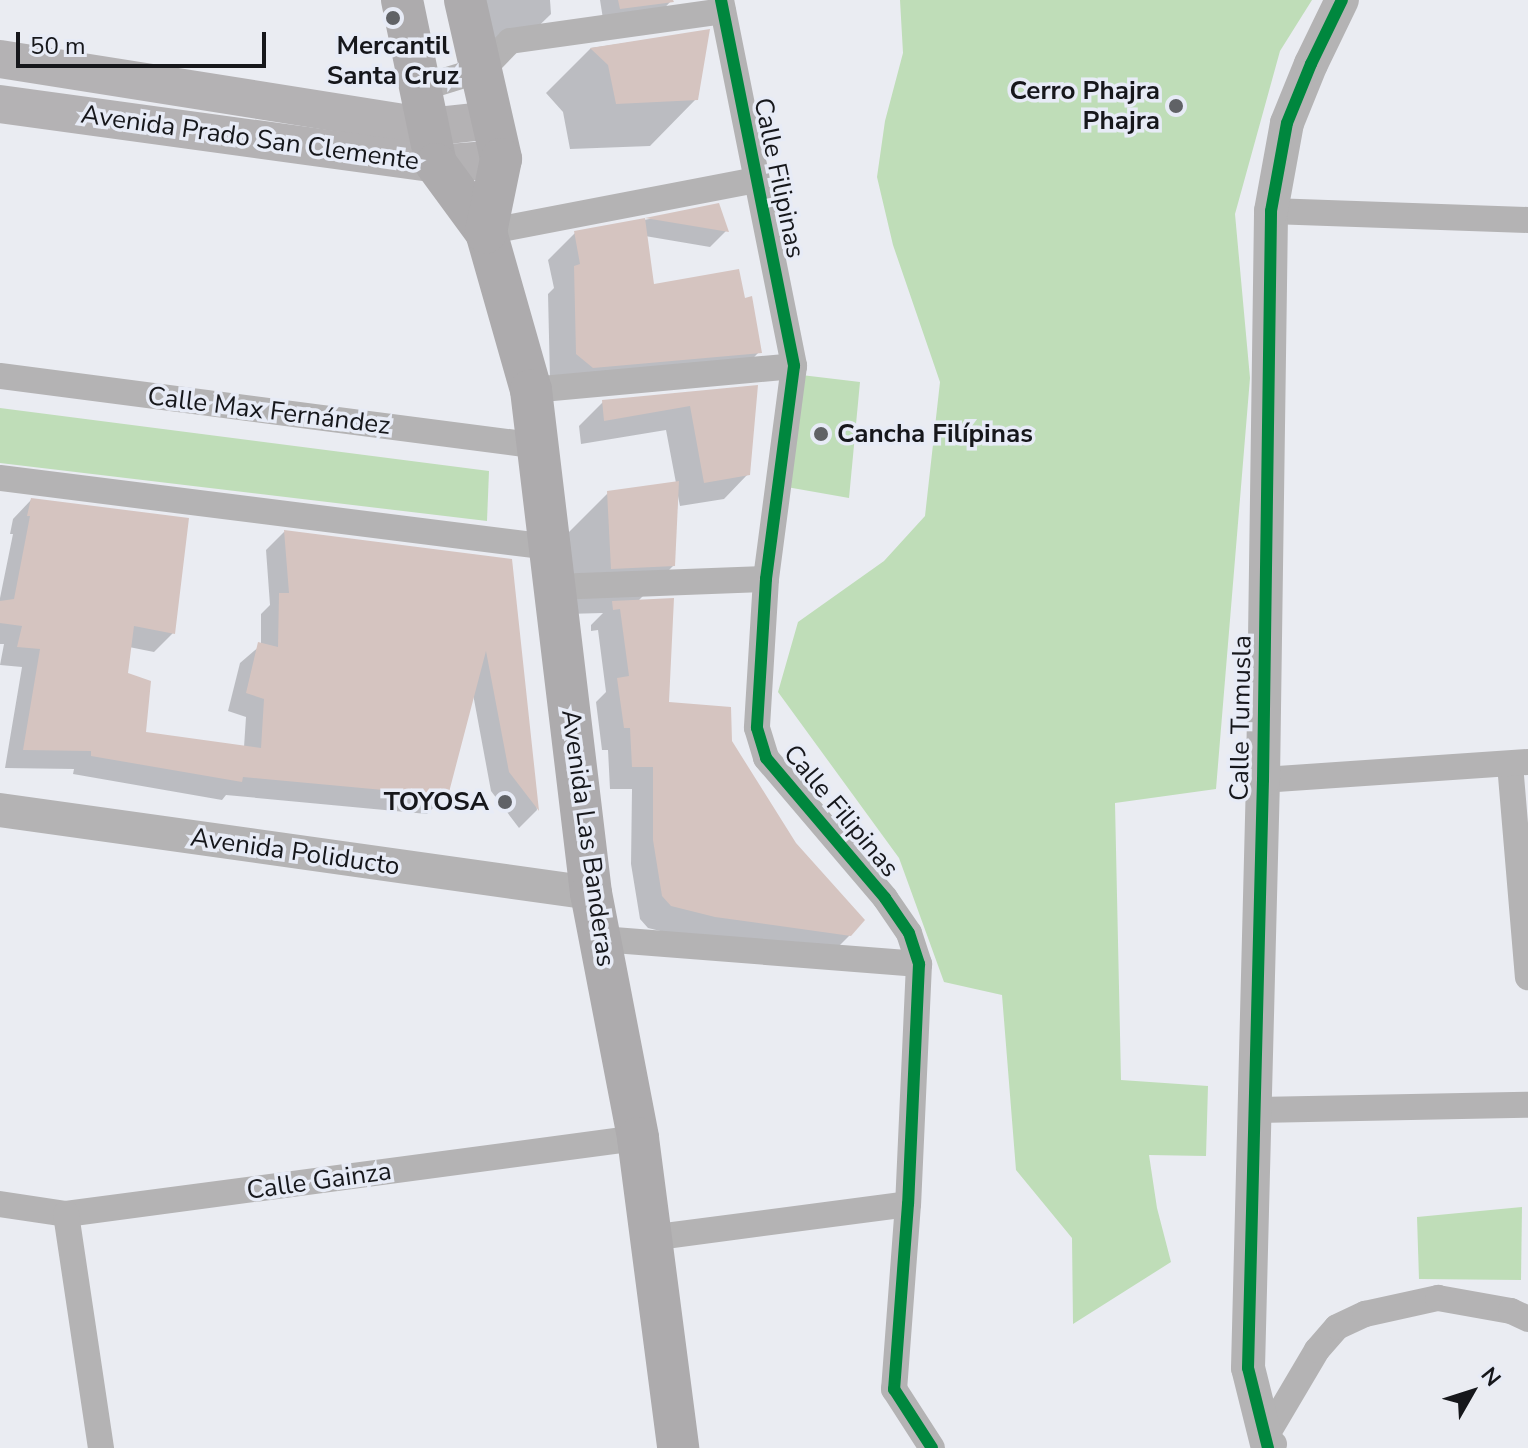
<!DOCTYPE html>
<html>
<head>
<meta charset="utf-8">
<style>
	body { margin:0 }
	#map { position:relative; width:1528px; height:1448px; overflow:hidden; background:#eaecf2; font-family:"Nunito Sans",sans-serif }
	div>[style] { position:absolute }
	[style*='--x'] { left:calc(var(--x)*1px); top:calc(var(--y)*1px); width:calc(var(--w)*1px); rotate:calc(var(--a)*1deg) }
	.green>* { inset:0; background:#bfddb8 }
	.shadow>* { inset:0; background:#0003 }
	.building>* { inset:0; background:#d5c4c0 }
	.minor>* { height:26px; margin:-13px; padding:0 13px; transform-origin:13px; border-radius:13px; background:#b4b3b4 }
	.tertiary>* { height:34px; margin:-17px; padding:0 17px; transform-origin:17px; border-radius:17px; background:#b4b3b4 }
	.secondary>* { height:38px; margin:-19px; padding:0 19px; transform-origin:19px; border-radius:19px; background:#b4b2b4 }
	.primary>* { height:42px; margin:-21px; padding:0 21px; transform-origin:21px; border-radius:21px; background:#adabad }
	.cycleway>* { height:12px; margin:-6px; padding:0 6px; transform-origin:6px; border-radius:6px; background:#00873e }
	.dots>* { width:22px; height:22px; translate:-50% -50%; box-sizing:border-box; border:4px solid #e7ebf6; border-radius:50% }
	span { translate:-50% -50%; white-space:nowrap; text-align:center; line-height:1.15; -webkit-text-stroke:7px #e7ebf6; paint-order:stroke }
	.poi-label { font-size:26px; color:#16171b; font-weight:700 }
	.right { translate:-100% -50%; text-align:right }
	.left { translate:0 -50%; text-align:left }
	.street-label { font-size:26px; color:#16171b }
	.north { position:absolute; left:1432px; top:1352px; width:80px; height:80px; -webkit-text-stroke:6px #e7ebf6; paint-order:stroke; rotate:51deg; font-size:22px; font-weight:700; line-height:32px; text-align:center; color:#16171b }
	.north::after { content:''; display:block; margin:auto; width:28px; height:36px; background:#16171b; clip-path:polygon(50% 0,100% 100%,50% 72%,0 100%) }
	.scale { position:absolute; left:16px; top:32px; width:250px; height:36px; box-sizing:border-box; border:4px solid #16171b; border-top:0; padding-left:10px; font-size:24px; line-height:28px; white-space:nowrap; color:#16171b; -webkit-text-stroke:6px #e7ebf6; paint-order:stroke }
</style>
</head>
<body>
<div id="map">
	<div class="green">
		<div style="clip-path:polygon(900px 0,1312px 0,1280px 51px,1235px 214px,1250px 378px,1216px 789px,1115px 803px,1121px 1080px,1208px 1086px,1206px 1156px,1149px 1155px,1157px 1208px,1171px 1262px,1073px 1324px,1072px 1238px,1016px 1170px,1002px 995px,944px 982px,899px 858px,778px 692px,798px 622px,884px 561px,925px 516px,940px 382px,893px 245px,877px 177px,885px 121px,903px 53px)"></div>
		<div style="clip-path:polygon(793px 374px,860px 382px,849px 498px,781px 486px)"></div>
		<div style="clip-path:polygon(0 408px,489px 471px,487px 521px,0 463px)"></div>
		<div style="clip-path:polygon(1522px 1207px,1521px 1280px,1419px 1279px,1417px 1217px)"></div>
	</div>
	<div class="shadow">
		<div style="clip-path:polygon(463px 0,550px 0,551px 14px,518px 46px,485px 55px)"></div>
		<div style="clip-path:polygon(600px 0,671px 0,671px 1px,655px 18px,604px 25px)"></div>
		<div style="clip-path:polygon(708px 31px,696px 99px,650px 146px,570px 149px,563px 112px,546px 93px,591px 48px)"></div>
		<div style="clip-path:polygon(718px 206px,726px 231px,710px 247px,645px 236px,652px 286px,759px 352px,733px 379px,550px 380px,548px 294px,554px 288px,548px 260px,575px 233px)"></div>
		<div style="clip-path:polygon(756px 388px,748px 474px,724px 499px,680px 506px,678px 496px,673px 566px,637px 602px,667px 704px,730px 742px,850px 935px,827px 958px,693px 939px,648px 928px,640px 919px,631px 864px,632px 789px,610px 789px,608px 750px,602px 750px,596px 702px,606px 692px,598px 630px,591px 631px,591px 625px,603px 613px,566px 614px,562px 539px,608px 493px,676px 483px,666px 430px,581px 444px,579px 426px,603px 402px)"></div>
		<div style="clip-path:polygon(31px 500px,173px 633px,154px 652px,129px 647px,125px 675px,144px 734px,244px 747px,246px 717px,228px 711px,240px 663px,261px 645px,261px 614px,270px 605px,266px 550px,284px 532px,509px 560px,537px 810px,519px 828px,491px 791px,473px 694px,446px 795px,427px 814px,226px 795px,222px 800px,73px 774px,74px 769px,5px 768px,22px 667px,0 665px,4px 644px,0 644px,0 598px,13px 534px,10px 534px,13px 519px)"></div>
	</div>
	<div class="building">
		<div style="clip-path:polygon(618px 0,673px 0,674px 2px,620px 9px)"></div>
		<div style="clip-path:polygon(710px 29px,698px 100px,616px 104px,608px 65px,590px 48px)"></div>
		<div style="clip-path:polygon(719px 203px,729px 232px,645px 218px)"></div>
		<div style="clip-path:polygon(645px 218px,654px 284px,739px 269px,745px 298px,752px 296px,762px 353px,593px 368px,576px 354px,574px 266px,580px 264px,574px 231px)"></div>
		<div style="clip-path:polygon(758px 385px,750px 475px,704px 483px,690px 406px,604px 421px,602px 400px)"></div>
		<div style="clip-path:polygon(679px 481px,675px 566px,611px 569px,607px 491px)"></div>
		<div style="clip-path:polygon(31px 498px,189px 518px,175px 634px,134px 626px,128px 673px,151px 681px,146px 732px,261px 748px,264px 699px,246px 693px,258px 642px,278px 647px,279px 593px,289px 593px,284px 530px,512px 559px,539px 811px,509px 772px,486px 651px,448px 796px,243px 777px,242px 782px,91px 756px,91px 751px,23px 750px,40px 649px,17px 647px,22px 626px,0 623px,0 601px,14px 599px,30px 516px,27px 516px)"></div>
		<div style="clip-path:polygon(674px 598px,669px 702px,731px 707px,732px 741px,796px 843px,865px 920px,851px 936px,715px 917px,671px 906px,662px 896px,653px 840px,653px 767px,632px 767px,630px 728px,624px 728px,617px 678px,629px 676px,620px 609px,613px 610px,612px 601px)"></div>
	</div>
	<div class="minor">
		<div style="--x:721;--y:0;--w:373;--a:78.7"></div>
		<div style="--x:794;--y:366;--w:215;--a:97.5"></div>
		<div style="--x:766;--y:579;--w:149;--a:93.5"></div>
		<div style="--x:757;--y:728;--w:31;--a:73"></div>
		<div style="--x:766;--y:758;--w:184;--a:49.6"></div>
		<div style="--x:885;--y:898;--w:42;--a:55.6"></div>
		<div style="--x:909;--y:933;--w:33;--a:72"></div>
		<div style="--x:919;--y:964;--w:240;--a:92.6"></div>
		<div style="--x:908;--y:1204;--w:186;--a:94.3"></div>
		<div style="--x:894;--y:1389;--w:70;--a:57.2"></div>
		<div style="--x:422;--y:88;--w:64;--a:-17.3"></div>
		<div style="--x:483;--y:69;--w:39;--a:-46"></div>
		<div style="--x:510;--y:41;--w:215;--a:-8"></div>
		<div style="--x:1271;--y:211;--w:257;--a:2"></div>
		<div style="--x:486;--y:232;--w:275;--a:-10.9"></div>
		<div style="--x:0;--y:376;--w:544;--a:7.4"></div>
		<div style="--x:531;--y:390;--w:264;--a:-5.2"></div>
		<div style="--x:0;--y:478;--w:553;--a:7.16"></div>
		<div style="--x:554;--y:587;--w:212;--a:-2.2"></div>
		<div style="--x:1510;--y:764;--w:214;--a:85.2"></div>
		<div style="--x:1263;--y:780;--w:266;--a:-3.9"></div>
		<div style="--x:601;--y:939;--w:319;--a:4.5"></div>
		<div style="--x:1256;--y:1110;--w:272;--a:-1.1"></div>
		<div style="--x:0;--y:1204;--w:67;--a:8.6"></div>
		<div style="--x:66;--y:1214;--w:577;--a:-7.57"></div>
		<div style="--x:66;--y:1214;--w:237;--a:81.5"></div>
		<div style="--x:650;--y:1238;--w:260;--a:-7.5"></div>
		<div style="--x:1274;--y:1444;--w:11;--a:-146"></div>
		<div style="--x:1265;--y:1438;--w:102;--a:-59.4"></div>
		<div style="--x:1317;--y:1350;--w:30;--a:-49"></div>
		<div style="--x:1337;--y:1327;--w:31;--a:-25"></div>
		<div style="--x:1365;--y:1314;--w:75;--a:-12.4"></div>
		<div style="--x:1438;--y:1298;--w:74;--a:10.1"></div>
		<div style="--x:1511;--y:1311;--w:19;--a:25"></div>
	</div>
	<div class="tertiary">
		<div style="--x:0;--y:810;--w:597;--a:7.99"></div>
		<div style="--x:1268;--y:1448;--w:82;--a:-104"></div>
		<div style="--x:1248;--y:1368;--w:588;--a:-88.54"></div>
		<div style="--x:1263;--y:780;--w:569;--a:-89.19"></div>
		<div style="--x:1271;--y:211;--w:89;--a:-79.7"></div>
		<div style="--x:1287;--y:123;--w:64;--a:-67.9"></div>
		<div style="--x:1311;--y:64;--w:71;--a:-64.2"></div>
	</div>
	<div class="secondary">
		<div style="--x:0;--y:59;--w:434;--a:9"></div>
		<div style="--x:429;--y:127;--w:63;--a:-6.3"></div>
		<div style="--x:0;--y:104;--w:440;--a:7.8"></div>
		<div style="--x:436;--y:164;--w:65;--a:-4.4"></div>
	</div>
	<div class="primary">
		<div style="--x:402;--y:0;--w:167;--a:78.3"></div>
		<div style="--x:436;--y:164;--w:84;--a:53.7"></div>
		<div style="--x:486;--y:232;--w:164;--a:74.1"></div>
		<div style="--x:531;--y:390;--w:507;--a:83.2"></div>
		<div style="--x:591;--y:893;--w:249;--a:79.1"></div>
		<div style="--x:638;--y:1138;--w:313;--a:82.6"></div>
		<div style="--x:465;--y:0;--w:163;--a:77.2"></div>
		<div style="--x:501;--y:159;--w:75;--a:101.6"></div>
	</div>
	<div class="cycleway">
		<div style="--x:721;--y:0;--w:373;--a:78.7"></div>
		<div style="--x:794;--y:366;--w:215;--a:97.5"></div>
		<div style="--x:766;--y:579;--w:149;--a:93.5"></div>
		<div style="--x:757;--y:728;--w:31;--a:73"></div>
		<div style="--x:766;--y:758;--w:184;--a:49.6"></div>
		<div style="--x:885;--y:898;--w:42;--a:55.6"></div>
		<div style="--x:909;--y:933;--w:33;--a:72"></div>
		<div style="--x:919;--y:964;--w:240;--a:92.6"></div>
		<div style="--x:908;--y:1204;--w:186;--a:94.3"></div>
		<div style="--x:894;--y:1389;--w:70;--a:57.2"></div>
		<div style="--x:1268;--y:1448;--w:82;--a:-104"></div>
		<div style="--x:1248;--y:1368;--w:588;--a:-88.54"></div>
		<div style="--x:1263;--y:780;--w:569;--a:-89.19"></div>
		<div style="--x:1271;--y:211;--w:89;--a:-79.7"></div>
		<div style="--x:1287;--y:123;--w:64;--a:-67.9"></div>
		<div style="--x:1311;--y:64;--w:71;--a:-64.2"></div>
	</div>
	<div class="dots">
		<div style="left:393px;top:18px;background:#606266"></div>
		<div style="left:1176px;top:106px;background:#606266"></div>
		<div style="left:821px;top:434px;background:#606266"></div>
		<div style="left:505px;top:802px;background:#606266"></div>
	</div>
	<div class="poi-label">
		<span style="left:393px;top:61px">Mercantil<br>Santa Cruz</span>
		<span class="right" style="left:1160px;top:106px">Cerro Phajra<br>Phajra</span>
		<span class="left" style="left:837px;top:434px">Cancha Filípinas</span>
		<span class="right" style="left:489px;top:802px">TOYOSA</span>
	</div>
	<div class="street-label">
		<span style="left:250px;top:138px;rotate:8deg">Avenida Prado San Clemente</span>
		<span style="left:779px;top:178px;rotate:78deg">Calle Filipinas</span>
		<span style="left:269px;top:411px;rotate:7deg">Calle Max Fernández</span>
		<span style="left:1241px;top:718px;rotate:-89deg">Calle Tumusla</span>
		<span style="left:841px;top:811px;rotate:50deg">Calle Filipinas</span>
		<span style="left:588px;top:838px;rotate:82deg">Avenida Las Banderas</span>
		<span style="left:295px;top:852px;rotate:8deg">Avenida Poliducto</span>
		<span style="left:319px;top:1181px;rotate:-8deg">Calle Gainza</span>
	</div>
	<div class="north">N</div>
	<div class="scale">50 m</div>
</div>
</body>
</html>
